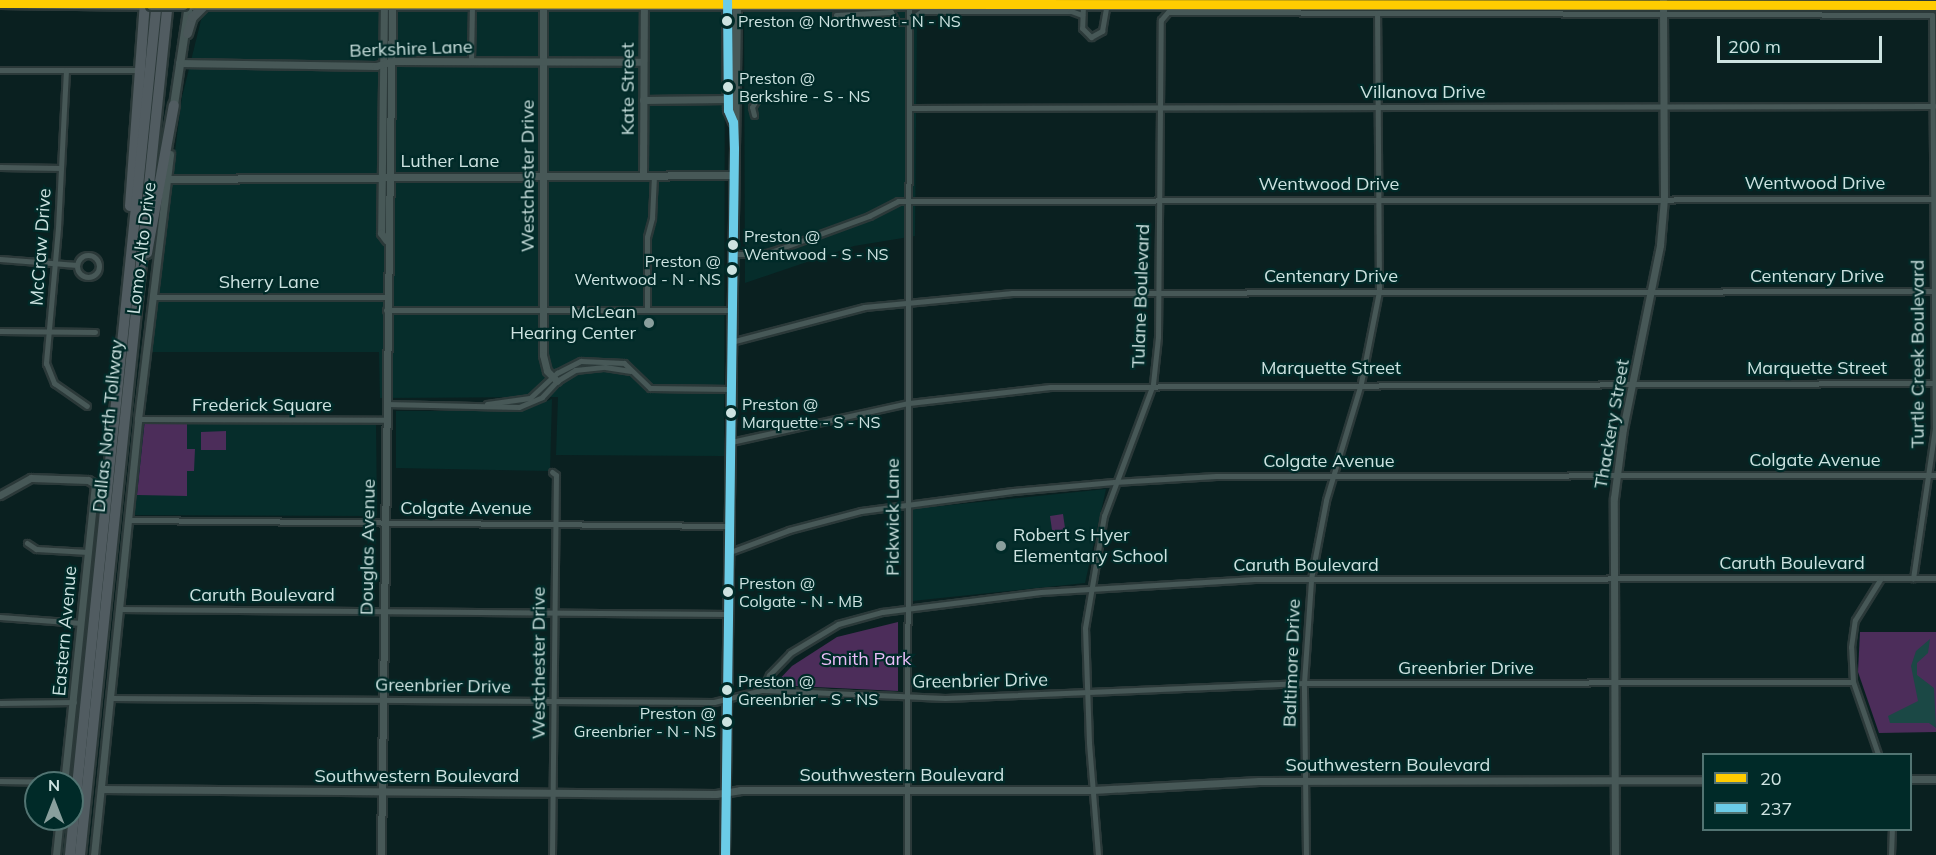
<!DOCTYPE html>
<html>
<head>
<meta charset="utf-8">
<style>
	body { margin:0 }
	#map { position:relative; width:1936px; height:855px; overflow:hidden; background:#0a2020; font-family:Mulish,sans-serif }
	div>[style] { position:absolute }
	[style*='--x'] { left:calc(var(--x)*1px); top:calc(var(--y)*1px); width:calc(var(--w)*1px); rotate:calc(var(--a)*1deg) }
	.built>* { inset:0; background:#062d2b }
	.green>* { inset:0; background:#4c2d5a }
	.water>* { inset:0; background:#1b4845 }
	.roads { filter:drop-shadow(2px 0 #2b3939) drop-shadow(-2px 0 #2b3939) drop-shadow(0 2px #2b3939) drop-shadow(0 -2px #2b3939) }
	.minor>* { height:5px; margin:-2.5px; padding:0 2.5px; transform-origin:2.5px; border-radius:2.5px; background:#475857 }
	.minor>.ring { margin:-2.5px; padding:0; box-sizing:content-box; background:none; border:5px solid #475857; border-radius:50% }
	.tertiary>* { height:7px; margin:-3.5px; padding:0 3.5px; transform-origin:3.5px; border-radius:3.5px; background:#475857 }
	.secondary>* { height:8px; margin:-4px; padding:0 4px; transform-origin:4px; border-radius:4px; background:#475857 }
	.primary>* { height:9px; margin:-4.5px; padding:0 4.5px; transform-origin:4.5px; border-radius:4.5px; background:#4a5759 }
	.motorway>* { height:10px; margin:-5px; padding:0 5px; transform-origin:5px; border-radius:5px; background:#515c61 }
	.bridges { filter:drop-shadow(2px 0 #2b3939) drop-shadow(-2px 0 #2b3939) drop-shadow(0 2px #2b3939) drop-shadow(0 -2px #2b3939) }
	.primary-bridge>* { height:9px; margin:-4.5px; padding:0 4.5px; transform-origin:4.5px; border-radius:4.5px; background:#4a5759 }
	.bus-1>* { height:9px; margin:-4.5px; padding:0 4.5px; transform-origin:4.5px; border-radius:4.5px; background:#fc0 }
	.bus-2>* { height:9px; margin:-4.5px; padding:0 4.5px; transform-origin:4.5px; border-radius:4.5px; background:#6bcce7 }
	.dots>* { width:16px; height:16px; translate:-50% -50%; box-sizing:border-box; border:3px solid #002a28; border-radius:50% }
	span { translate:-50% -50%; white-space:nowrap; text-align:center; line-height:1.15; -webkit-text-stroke:4.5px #002a28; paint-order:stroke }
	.bus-label { font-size:16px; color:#cde3e1 }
	.left { translate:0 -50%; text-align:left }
	.right { translate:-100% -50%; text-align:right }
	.street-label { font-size:18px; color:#cde3e1 }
	.poi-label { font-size:18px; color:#cde3e1 }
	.park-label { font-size:18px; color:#eabdf9 }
	.legend { position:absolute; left:1702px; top:753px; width:210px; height:78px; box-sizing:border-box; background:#002a28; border:2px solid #527472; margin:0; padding:8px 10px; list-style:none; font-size:18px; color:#cde3e1 }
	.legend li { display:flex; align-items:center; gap:12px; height:30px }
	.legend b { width:30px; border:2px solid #527472 }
	.north { position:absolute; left:24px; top:771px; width:60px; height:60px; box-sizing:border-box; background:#002a28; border:2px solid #527472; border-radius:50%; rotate:0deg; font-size:16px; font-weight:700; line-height:24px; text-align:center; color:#cde3e1 }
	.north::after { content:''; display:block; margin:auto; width:21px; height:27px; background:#899f9d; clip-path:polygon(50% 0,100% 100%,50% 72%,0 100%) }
	.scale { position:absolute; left:1717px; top:36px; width:165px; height:27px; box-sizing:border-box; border:3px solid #cde3e1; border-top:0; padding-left:8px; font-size:18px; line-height:21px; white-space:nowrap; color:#cde3e1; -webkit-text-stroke:4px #002a28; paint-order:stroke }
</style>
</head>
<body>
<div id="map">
	<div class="built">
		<div style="clip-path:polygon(461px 8px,725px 9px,724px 456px,556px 455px,558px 397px,380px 398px,379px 352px,149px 352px,182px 97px,203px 12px)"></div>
		<div style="clip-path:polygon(744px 10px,917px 11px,915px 236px,854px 246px,745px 283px)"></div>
		<div style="clip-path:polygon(552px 399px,550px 471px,396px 468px,396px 411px,522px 411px)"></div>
		<div style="clip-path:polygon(142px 420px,376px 425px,377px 516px,134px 515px)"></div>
		<div style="clip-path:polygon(1106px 489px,1085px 583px,912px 601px,912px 509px)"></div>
	</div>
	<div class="green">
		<div style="clip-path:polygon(145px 419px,187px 421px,187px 449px,195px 449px,194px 471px,187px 471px,187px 496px,137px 495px)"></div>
		<div style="clip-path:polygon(226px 431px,226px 450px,201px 450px,201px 432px)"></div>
		<div style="clip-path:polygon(1063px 514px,1066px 535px,1053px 537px,1050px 516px)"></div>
		<div style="clip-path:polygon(898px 622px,898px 691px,774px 685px,792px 666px,837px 637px)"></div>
		<div style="clip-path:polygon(1860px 632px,1936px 632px,1936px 732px,1879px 733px,1858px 672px)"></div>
	</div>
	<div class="water">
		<div style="clip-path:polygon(1930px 639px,1928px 653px,1917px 663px,1917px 675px,1934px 688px,1936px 728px,1929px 723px,1890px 723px,1888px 716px,1918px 701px,1911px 666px,1916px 651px)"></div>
	</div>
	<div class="roads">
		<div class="minor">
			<div style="--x:1083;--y:4;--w:24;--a:92"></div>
			<div style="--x:1082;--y:28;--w:13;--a:45"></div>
			<div style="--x:1091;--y:37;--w:13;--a:-29"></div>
			<div style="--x:1102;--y:31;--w:27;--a:-80"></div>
			<div style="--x:836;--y:15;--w:55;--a:-3.1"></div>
			<div style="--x:891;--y:12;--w:11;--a:63"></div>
			<div style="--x:896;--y:22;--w:11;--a:0"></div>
			<div style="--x:907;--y:22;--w:19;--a:-36"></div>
			<div style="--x:922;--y:11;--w:149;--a:0"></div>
			<div style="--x:1071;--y:11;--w:12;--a:20"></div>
			<div style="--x:471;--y:61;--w:58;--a:-89"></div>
			<div style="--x:0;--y:70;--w:134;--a:0"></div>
			<div style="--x:66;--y:70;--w:158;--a:92.9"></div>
			<div style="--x:58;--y:228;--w:136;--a:95.1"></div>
			<div style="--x:46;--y:363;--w:22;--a:68"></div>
			<div style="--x:54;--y:383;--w:40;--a:34.9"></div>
			<div style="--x:909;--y:108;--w:1025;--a:-0.11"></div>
			<div style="--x:754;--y:115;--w:8;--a:-104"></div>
			<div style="--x:752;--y:107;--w:9;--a:-58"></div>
			<div style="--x:0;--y:167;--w:61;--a:0.9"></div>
			<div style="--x:733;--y:254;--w:31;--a:0"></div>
			<div style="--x:764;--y:254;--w:16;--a:-18"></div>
			<div style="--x:779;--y:249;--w:96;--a:-20.1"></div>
			<div style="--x:869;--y:216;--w:33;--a:-27"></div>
			<div style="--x:898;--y:201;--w:1038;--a:-0.11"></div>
			<div class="ring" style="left:77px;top:255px;width:17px;height:17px"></div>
			<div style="--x:0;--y:259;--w:77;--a:4.5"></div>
			<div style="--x:152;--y:297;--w:235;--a:0"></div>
			<div style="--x:386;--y:310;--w:346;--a:0"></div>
			<div style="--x:647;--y:310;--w:73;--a:-90"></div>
			<div style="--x:647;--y:237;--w:20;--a:-75"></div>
			<div style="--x:652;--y:218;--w:42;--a:-87.3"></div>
			<div style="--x:0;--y:331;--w:95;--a:0.6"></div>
			<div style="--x:731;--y:342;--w:138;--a:-14.7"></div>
			<div style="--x:864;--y:307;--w:149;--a:-5.4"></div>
			<div style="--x:1012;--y:293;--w:924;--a:-0.12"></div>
			<div style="--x:386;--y:404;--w:133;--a:1.3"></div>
			<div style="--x:519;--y:407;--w:25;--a:-23"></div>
			<div style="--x:542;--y:397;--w:22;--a:-47"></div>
			<div style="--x:557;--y:381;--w:21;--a:-31"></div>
			<div style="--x:575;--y:370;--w:30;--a:-6"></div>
			<div style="--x:605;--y:367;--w:26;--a:9"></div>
			<div style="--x:487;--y:404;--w:43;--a:-7.9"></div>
			<div style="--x:530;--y:398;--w:37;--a:-43"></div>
			<div style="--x:557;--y:373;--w:27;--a:-27"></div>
			<div style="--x:581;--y:361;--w:43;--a:2.7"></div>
			<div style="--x:624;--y:363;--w:36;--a:44"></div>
			<div style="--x:650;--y:388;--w:81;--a:0.7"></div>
			<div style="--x:138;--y:419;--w:247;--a:0.2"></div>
			<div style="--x:731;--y:442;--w:182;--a:-12.4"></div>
			<div style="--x:909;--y:403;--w:142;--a:-6.5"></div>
			<div style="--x:1050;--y:387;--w:886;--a:-0.26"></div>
			<div style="--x:128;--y:520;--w:603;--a:0.57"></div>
			<div style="--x:27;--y:543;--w:11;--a:34"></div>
			<div style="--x:36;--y:549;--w:52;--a:3.3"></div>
			<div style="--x:730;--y:552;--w:63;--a:-20.4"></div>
			<div style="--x:789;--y:530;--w:74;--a:-14.8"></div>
			<div style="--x:861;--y:511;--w:153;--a:-7.5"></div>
			<div style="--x:1013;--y:491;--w:101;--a:-5.1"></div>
			<div style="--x:1114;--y:482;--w:102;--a:-3.4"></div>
			<div style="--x:1216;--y:476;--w:720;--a:-0.08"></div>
			<div style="--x:119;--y:609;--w:610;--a:0.47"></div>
			<div style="--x:0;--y:617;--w:81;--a:4.2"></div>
			<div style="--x:762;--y:690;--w:17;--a:-65"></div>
			<div style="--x:769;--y:675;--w:30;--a:-46"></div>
			<div style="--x:790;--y:653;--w:56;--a:-31.1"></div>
			<div style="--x:838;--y:624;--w:46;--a:-15.3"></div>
			<div style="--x:882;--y:612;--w:160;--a:-7.2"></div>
			<div style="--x:1041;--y:592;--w:214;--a:-3.5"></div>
			<div style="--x:1255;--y:579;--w:681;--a:-0.08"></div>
			<div style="--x:110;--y:698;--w:604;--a:0.38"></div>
			<div style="--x:714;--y:702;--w:49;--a:-14"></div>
			<div style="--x:762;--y:690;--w:183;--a:2.5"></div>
			<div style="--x:945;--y:698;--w:359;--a:-2.4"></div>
			<div style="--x:1304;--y:683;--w:549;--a:-0.1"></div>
			<div style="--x:0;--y:703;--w:74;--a:-0.8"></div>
			<div style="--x:1878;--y:754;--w:76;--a:-109.1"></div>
			<div style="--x:1853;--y:682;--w:35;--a:-93"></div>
			<div style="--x:1851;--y:647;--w:27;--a:-82"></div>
			<div style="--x:1855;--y:620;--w:49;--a:-58.2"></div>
			<div style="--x:0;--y:781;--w:64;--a:0.9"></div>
			<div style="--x:552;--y:855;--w:380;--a:-89.4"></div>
			<div style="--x:556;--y:475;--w:5;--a:-143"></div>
			<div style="--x:907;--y:855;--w:855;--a:-89.87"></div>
			<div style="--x:1098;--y:855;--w:113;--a:-94.6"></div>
			<div style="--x:1089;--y:742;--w:114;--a:-92"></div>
			<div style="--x:1085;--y:628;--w:114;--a:-80.4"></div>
			<div style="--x:1104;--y:516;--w:141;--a:-69.6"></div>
			<div style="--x:1153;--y:384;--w:47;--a:-83.9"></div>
			<div style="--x:1158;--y:337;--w:317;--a:-89.5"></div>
			<div style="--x:1161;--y:20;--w:11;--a:-49"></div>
			<div style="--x:1168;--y:12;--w:764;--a:0.22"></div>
			<div style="--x:1932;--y:15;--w:413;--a:89.6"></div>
			<div style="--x:1935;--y:428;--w:152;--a:98.3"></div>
			<div style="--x:1306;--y:855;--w:172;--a:-90.7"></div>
			<div style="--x:1304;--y:683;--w:104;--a:-86.1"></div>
			<div style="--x:1311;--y:579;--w:80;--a:-79.2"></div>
			<div style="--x:1326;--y:500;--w:122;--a:-73.3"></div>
			<div style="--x:1361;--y:383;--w:94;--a:-78.9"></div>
			<div style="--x:1379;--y:291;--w:278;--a:-90.4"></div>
			<div style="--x:1891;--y:855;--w:25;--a:-88"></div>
		</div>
		<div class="tertiary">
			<div style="--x:384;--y:0;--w:233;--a:90.7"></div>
			<div style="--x:381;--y:233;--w:9;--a:54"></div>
			<div style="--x:543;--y:3;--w:352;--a:90"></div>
			<div style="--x:543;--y:355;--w:16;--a:76"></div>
			<div style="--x:547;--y:371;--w:14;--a:45"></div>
			<div style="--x:179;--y:63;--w:197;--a:0.9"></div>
			<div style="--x:376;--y:66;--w:18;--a:-16"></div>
			<div style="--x:393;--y:61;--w:250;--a:0.2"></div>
			<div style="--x:643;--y:100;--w:85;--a:-0.7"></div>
			<div style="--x:643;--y:176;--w:173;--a:-89.7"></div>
			<div style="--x:167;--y:179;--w:566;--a:-0.4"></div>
			<div style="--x:0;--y:495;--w:35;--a:-29"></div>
			<div style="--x:31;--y:478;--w:57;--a:2"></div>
			<div style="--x:88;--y:480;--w:8;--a:30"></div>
			<div style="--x:95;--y:484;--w:301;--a:95.9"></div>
			<div style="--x:1910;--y:779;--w:26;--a:0"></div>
			<div style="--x:101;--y:789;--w:615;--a:0.47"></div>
			<div style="--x:716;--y:794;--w:24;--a:-9"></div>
			<div style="--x:740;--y:790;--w:353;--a:0"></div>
			<div style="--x:1093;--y:790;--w:166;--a:-3.1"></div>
			<div style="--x:1259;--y:781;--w:445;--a:-0.1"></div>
			<div style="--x:56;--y:855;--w:36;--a:-84"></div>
			<div style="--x:94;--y:855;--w:438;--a:-84.2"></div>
			<div style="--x:138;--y:419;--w:267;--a:-83.1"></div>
			<div style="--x:381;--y:855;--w:855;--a:-89.26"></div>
			<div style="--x:1615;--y:855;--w:357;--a:-90.2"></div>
			<div style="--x:1614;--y:498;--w:70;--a:-82.6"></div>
			<div style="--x:1623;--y:429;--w:188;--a:-78.6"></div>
			<div style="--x:1660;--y:245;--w:47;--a:-85.1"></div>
			<div style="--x:1664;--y:198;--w:198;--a:-90.3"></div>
		</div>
		<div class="secondary">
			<div style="--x:727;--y:4;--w:106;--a:89.5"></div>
			<div style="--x:728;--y:110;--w:13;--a:67"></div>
			<div style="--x:174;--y:105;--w:101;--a:-81.5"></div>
			<div style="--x:725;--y:855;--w:851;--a:-89.19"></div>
		</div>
		<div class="primary">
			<div style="--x:0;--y:3;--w:151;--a:0.8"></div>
			<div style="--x:183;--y:5;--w:1753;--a:0"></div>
			<div style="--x:187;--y:33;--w:17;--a:-73"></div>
			<div style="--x:192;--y:17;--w:17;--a:-45"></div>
		</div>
		<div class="motorway">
			<div style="--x:189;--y:5;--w:5;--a:-79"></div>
			<div style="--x:130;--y:206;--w:207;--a:-85.8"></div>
			<div style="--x:147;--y:253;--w:150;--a:-79.7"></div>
			<div style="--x:70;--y:855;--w:859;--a:-84.19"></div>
			<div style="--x:80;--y:855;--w:860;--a:-84.12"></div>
		</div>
	</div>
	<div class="bridges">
		<div class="primary-bridge">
			<div style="--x:151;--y:5;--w:32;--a:0"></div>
		</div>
	</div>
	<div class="bus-1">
		<div style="--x:0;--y:3;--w:1936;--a:0.06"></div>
	</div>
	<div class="bus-2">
		<div style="--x:725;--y:855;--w:707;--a:-89.27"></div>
		<div style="--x:734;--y:148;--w:26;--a:-92"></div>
		<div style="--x:733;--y:122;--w:13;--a:-113"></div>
		<div style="--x:728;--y:110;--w:110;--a:-90.5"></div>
	</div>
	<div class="dots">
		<div style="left:727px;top:21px;background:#cde3e1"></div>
		<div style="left:728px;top:87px;background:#cde3e1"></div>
		<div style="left:733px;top:245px;background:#cde3e1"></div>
		<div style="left:732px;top:270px;background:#cde3e1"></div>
		<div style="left:649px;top:323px;background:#899f9d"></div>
		<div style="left:731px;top:413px;background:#cde3e1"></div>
		<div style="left:1001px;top:546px;background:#899f9d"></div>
		<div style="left:728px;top:592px;background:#cde3e1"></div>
		<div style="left:727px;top:690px;background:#cde3e1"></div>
		<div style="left:727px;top:722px;background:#cde3e1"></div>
	</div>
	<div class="bus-label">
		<span class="left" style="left:738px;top:21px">Preston @ Northwest - N - NS</span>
		<span class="left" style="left:739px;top:87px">Preston @<br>Berkshire - S - NS</span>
		<span class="left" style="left:744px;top:245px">Preston @<br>Wentwood - S - NS</span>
		<span class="right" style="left:721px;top:270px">Preston @<br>Wentwood - N - NS</span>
		<span class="left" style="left:742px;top:413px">Preston @<br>Marquette - S - NS</span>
		<span class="left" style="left:739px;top:592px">Preston @<br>Colgate - N - MB</span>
		<span class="left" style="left:738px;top:690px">Preston @<br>Greenbrier - S - NS</span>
		<span class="right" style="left:716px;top:722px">Preston @<br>Greenbrier - N - NS</span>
	</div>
	<div class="street-label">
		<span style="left:411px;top:49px;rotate:-2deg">Berkshire Lane</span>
		<span style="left:628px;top:89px;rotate:-90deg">Kate Street</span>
		<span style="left:1423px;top:92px">Villanova Drive</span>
		<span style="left:450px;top:161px">Luther Lane</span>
		<span style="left:528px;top:176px;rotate:-90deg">Westchester Drive</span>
		<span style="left:1815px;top:183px">Wentwood Drive</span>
		<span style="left:1329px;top:184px">Wentwood Drive</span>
		<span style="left:41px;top:247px;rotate:-86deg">McCraw Drive</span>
		<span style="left:142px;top:248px;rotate:-83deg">Lomo Alto Drive</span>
		<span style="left:1331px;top:276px">Centenary Drive</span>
		<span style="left:1817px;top:276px">Centenary Drive</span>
		<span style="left:269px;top:282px">Sherry Lane</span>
		<span style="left:1141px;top:296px;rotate:-88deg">Tulane Boulevard</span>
		<span style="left:1918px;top:354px;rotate:-90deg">Turtle Creek Boulevard</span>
		<span style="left:1331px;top:368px">Marquette Street</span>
		<span style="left:1817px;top:368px">Marquette Street</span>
		<span style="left:262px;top:405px">Frederick Square</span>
		<span style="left:1612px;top:424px;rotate:-80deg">Thackery Street</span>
		<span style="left:108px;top:426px;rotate:-84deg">Dallas North Tollway</span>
		<span style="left:1815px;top:460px">Colgate Avenue</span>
		<span style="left:1329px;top:461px">Colgate Avenue</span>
		<span style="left:466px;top:508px">Colgate Avenue</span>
		<span style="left:893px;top:517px;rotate:-90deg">Pickwick Lane</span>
		<span style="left:368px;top:547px;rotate:-89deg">Douglas Avenue</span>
		<span style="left:1792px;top:563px">Caruth Boulevard</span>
		<span style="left:1306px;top:565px">Caruth Boulevard</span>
		<span style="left:262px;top:595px">Caruth Boulevard</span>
		<span style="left:65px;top:631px;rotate:-85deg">Eastern Avenue</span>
		<span style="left:539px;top:663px;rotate:-90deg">Westchester Drive</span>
		<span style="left:1292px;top:663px;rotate:-88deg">Baltimore Drive</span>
		<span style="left:1466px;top:668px">Greenbrier Drive</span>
		<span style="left:980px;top:681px;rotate:-1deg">Greenbrier Drive</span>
		<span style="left:443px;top:686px;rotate:1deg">Greenbrier Drive</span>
		<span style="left:1388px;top:765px">Southwestern Boulevard</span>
		<span style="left:902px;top:775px">Southwestern Boulevard</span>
		<span style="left:417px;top:776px">Southwestern Boulevard</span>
	</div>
	<div class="poi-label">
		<span class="right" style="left:636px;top:323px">McLean<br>Hearing Center</span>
		<span class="left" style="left:1013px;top:546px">Robert S Hyer<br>Elementary School</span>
	</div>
	<div class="park-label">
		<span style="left:866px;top:659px">Smith Park</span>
	</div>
	<ul class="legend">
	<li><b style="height:8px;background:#fc0"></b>20</li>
	<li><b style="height:8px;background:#6bcce7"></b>237</li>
	</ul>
	<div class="north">N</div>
	<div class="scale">200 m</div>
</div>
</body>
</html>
